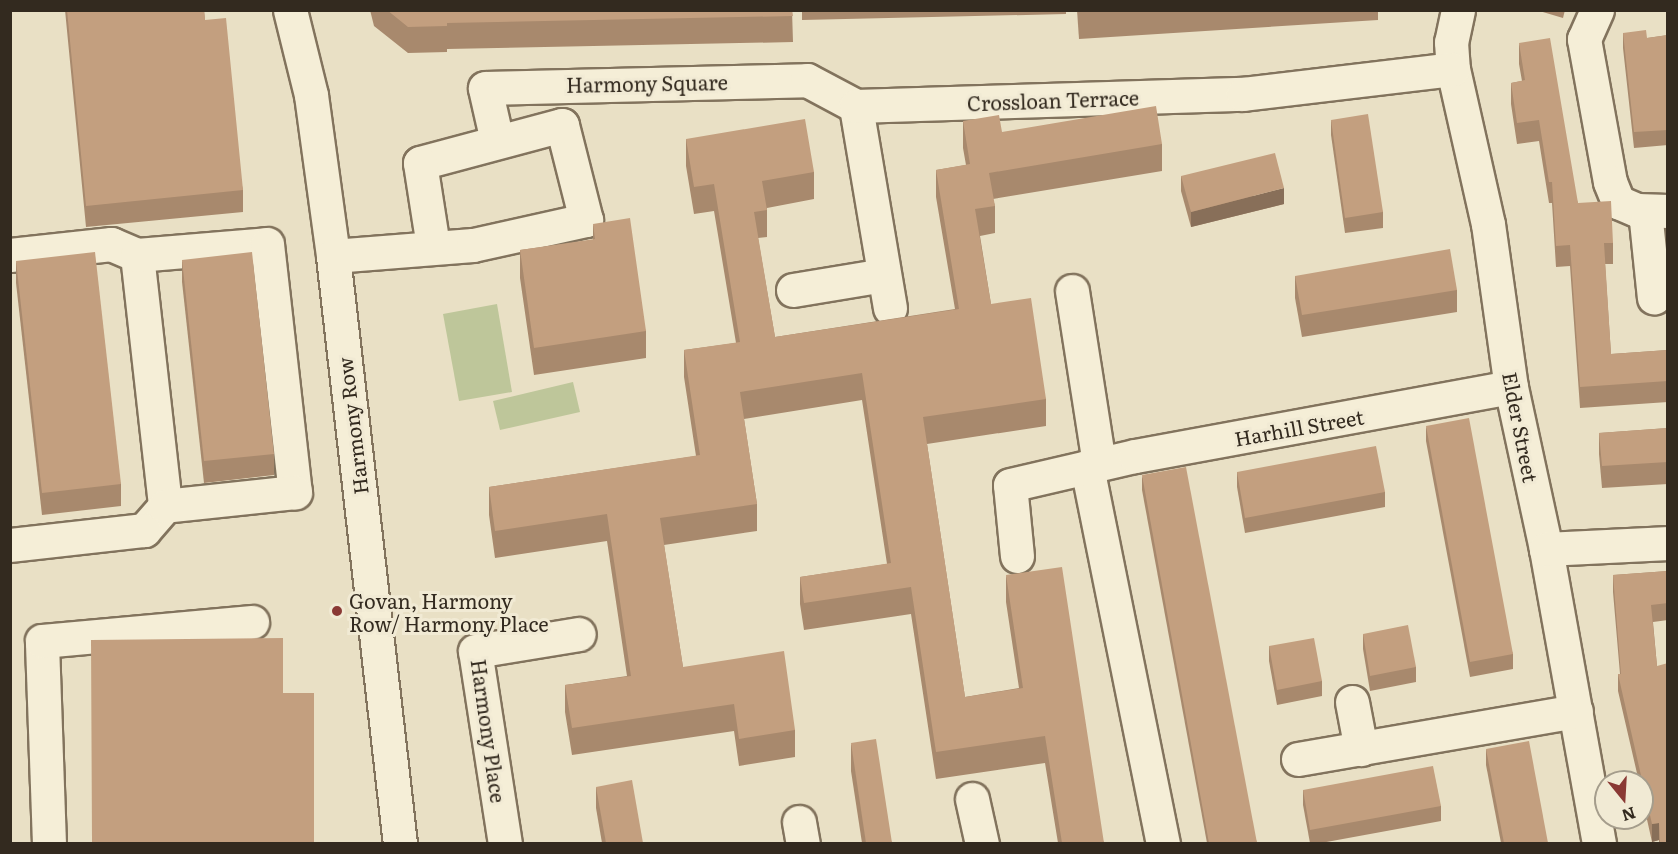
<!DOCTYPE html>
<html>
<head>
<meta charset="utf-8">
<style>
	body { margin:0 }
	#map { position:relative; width:1678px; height:854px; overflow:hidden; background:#e9e0c5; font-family:Literata,serif }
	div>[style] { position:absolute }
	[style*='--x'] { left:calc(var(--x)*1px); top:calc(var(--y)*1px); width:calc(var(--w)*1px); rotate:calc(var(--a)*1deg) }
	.green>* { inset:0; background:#bec69a }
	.roads { filter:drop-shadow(2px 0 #82735d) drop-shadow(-2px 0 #82735d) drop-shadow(0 2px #82735d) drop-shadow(0 -2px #82735d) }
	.minor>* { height:33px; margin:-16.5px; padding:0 16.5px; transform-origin:16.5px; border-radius:16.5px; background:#f5eed7 }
	.wall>* { inset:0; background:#a8896d }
	.shaded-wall>* { inset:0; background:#886f59 }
	.building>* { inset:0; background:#c39f7f }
	.dots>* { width:16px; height:16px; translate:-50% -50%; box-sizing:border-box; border:3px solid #f1ead4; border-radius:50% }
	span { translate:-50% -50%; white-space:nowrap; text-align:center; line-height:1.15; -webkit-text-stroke:6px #f1ead4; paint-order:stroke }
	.street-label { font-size:20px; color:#332a1f }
	.poi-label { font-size:20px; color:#332a1f }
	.left { translate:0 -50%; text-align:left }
	.frame { position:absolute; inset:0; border:12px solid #332a1f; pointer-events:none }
	.north { position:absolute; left:1594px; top:770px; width:60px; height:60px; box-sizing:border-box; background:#f1ead4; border:2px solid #a59d8c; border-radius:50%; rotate:162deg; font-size:16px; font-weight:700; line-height:24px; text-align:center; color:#332a1f }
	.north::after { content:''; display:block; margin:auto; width:21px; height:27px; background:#8a3934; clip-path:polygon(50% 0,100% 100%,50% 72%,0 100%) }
</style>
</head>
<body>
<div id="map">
	<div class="green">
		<div style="clip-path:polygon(497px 304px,512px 392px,459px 401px,443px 314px)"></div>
		<div style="clip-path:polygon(573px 382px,580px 412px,500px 430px,493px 401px)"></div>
	</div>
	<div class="roads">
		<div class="minor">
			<div style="--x:290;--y:10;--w:88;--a:76.1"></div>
			<div style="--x:311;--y:95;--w:162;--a:82.2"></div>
			<div style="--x:333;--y:256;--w:592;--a:83.5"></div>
			<div style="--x:1458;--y:10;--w:33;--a:102"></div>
			<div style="--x:1451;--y:42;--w:27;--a:86"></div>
			<div style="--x:1453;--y:69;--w:159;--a:77.3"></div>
			<div style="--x:1488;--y:224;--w:165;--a:82"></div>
			<div style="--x:1511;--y:387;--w:166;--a:77.8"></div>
			<div style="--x:1546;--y:549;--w:300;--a:79.8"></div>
			<div style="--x:1597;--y:10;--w:32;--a:114"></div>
			<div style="--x:1584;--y:39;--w:145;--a:79.7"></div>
			<div style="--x:1610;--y:182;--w:22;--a:68"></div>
			<div style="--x:1618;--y:202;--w:21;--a:23"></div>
			<div style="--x:1637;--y:210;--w:31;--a:2"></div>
			<div style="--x:497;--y:141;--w:54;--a:-102.8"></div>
			<div style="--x:485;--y:88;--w:322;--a:-1.4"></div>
			<div style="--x:807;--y:80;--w:55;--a:28"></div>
			<div style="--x:1645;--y:211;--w:87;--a:84.1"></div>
			<div style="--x:10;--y:255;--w:102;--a:-6.2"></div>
			<div style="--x:111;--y:244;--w:28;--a:23"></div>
			<div style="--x:137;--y:255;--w:253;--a:83.6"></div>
			<div style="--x:165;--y:506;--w:32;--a:131"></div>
			<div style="--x:144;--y:530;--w:135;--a:173.6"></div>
			<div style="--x:137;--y:255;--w:130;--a:-4.8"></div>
			<div style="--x:267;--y:244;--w:250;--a:83.6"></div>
			<div style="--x:295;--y:492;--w:131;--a:173.9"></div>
			<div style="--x:333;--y:256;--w:140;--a:-4.5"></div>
			<div style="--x:473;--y:245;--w:116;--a:-12.5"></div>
			<div style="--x:586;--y:220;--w:98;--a:-104.2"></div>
			<div style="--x:562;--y:125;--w:147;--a:165"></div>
			<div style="--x:420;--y:163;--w:84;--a:81.1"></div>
			<div style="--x:793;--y:290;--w:92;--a:-9.4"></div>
			<div style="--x:1072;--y:291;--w:174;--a:81.1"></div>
			<div style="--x:890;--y:308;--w:205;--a:-99.6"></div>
			<div style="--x:856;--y:106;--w:387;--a:-1.8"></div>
			<div style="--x:1243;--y:94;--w:211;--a:-6.8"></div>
			<div style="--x:1087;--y:467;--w:385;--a:78.6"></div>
			<div style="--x:1546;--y:549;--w:122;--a:-2.8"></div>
			<div style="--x:1017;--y:556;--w:71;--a:-95.6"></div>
			<div style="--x:1010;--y:485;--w:128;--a:-13.1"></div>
			<div style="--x:1135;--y:456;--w:382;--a:-10.4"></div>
			<div style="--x:1352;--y:702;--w:48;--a:79.2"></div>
			<div style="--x:1298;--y:759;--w:282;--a:-9.8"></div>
			<div style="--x:972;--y:799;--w:46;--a:77.5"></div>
			<div style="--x:799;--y:822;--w:22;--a:80"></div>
			<div style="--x:49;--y:844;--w:203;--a:-92"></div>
			<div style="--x:42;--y:641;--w:211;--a:-5.2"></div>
			<div style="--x:505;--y:844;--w:195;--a:-98.8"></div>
			<div style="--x:475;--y:651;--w:105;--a:-9.3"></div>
		</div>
	</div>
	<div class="wall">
		<div style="clip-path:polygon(65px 10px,204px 10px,205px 20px,243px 190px,243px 212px,86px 227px)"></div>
		<div style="clip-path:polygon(370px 10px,792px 10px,793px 42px,447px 49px,447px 52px,408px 53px,374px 26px)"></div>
		<div style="clip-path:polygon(802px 10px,1066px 10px,1066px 14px,802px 20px)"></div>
		<div style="clip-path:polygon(1077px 10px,1378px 10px,1378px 20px,1079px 39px)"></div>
		<div style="clip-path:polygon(1536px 10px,1565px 10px,1563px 18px)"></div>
		<div style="clip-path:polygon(1623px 33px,1647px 38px,1668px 35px,1668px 145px,1634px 148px,1623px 48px)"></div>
		<div style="clip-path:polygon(1519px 43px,1578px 203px,1613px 243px,1613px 264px,1605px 264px,1611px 354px,1668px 350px,1668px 402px,1580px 408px,1570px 266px,1556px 267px,1552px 203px,1549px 203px,1539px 141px,1517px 144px,1511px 104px,1511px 83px,1522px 81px,1519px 64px)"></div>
		<div style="clip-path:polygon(1331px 120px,1383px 212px,1383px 228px,1345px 233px,1331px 135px)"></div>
		<div style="clip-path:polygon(963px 121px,1002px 132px,1162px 144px,1162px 171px,993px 199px,995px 206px,995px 233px,980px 236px,991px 304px,1046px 399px,1046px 426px,927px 444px,965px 697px,1019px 688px,1006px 602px,1006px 575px,1104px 843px,1058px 843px,1045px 763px,936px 779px,911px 614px,804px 630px,800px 604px,800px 577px,887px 564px,862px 400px,744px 419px,757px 504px,757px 531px,664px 545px,683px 667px,795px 730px,795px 757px,739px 766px,734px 731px,572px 755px,565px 712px,565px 685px,627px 676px,607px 541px,495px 558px,489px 515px,489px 487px,696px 456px,684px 377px,684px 350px,736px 343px,714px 211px,694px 214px,686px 166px,686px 139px,814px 172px,814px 199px,767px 208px,767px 237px,758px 238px,775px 337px,955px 309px,936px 197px,936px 170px,966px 165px,963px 148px)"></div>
		<div style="clip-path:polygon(1181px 176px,1284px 204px,1191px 227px,1181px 191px)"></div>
		<div style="clip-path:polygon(593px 224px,646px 331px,646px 358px,534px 375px,520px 278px,520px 250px,593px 240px)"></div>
		<div style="clip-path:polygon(182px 260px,274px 454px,274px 475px,204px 483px,182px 282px)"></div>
		<div style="clip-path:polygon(16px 261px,121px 484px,121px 506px,42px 515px,16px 283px)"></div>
		<div style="clip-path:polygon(1295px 276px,1457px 290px,1457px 312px,1302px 337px,1295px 298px)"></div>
		<div style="clip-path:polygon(1426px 426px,1513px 654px,1513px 669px,1470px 677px,1426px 441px)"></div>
		<div style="clip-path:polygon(1668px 428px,1668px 484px,1602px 488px,1599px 454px,1599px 433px)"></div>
		<div style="clip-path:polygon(1237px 472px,1385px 492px,1385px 507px,1245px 533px,1237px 487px)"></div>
		<div style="clip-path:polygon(1142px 475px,1257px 843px,1207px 843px,1142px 490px)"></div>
		<div style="clip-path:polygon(1668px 571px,1668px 620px,1653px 622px,1657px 666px,1668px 843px,1659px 843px,1659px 840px,1652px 842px,1642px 797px,1642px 782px,1639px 782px,1618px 691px,1618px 674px,1620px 674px,1613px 592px,1613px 575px)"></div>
		<div style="clip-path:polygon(1363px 634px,1416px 667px,1416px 682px,1370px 691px,1363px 649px)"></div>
		<div style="clip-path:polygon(1269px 646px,1322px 681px,1322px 696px,1277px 705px,1269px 661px)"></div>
		<div style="clip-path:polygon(851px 743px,892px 843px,862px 843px,851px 771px)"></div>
		<div style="clip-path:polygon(1486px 749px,1548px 843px,1501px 843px,1486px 765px)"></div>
		<div style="clip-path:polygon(596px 787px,643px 843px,602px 843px,596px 808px)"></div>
		<div style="clip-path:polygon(1303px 790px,1441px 806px,1441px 821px,1321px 843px,1310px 843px,1303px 805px)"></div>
	</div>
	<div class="shaded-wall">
		<div style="clip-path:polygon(1284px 188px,1284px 204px,1191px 227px,1191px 212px)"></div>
		<div style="clip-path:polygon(1659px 823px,1659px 840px,1652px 842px,1652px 824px)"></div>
	</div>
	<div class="building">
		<div style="clip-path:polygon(67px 10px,204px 10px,205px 20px,226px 18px,243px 190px,86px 206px)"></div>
		<div style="clip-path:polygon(387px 10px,792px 10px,793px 16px,447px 23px,447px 26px,408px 27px)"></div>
		<div style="clip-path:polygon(1646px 30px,1647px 38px,1668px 35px,1668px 130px,1634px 132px,1623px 33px)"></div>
		<div style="clip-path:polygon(1550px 38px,1578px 203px,1611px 201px,1613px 243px,1604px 243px,1611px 354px,1668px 350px,1668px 381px,1580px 387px,1570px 245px,1556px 246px,1552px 182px,1549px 182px,1539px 120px,1517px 123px,1511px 83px,1525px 80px,1519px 43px)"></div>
		<div style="clip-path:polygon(1156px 106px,1162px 144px,989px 173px,995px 206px,975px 209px,991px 304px,1031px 298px,1046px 399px,923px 417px,965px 697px,1023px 688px,1006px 575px,1062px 567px,1104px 843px,1062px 843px,1045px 736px,936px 752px,911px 587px,804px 603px,800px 577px,891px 563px,862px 373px,740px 392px,757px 504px,660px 518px,683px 667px,784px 651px,795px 730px,739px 739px,734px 704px,572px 728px,565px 685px,631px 676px,607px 514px,495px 531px,489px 487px,700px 455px,684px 350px,740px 342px,714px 184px,694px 187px,686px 139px,805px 119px,814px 172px,762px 181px,767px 210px,754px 212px,775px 337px,959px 309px,936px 170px,970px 164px,963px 121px,999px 115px,1002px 132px)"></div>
		<div style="clip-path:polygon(1368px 114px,1383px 212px,1345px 218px,1331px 120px)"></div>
		<div style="clip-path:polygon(1275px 153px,1284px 188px,1191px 212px,1181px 176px)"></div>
		<div style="clip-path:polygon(630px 218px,646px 331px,534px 348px,520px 250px,595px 239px,593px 224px)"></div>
		<div style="clip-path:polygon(1450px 249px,1457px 290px,1302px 315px,1295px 276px)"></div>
		<div style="clip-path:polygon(95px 252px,121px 484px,42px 493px,16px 261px)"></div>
		<div style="clip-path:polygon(252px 252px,274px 454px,204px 461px,182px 260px)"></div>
		<div style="clip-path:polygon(1469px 418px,1513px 654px,1470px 662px,1426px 426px)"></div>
		<div style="clip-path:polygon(1668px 428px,1668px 462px,1602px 466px,1599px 433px)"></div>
		<div style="clip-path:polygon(1376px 446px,1385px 492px,1245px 518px,1237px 472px)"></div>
		<div style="clip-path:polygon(1186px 467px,1257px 843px,1209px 843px,1142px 475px)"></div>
		<div style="clip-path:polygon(1668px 571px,1668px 603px,1651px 605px,1657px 666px,1668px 663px,1668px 843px,1660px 843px,1659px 823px,1652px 824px,1618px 674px,1621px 674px,1613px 575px)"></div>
		<div style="clip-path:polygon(1408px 625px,1416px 667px,1370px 676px,1363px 634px)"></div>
		<div style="clip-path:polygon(283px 638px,283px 693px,314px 693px,314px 843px,92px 843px,91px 640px)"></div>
		<div style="clip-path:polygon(1314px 638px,1322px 681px,1277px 690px,1269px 646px)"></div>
		<div style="clip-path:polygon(876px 739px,892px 843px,866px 843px,851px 743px)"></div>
		<div style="clip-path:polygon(1529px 741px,1548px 843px,1504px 843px,1486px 749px)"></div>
		<div style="clip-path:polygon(1433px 766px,1441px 806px,1310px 830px,1303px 790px)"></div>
		<div style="clip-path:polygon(632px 780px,643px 843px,606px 843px,596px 787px)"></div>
	</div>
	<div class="dots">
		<div style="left:337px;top:611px;background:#8a3934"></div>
	</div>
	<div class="street-label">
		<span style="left:647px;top:83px;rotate:-1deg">Harmony Square</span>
		<span style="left:1053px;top:100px;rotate:-2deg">Crossloan Terrace</span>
		<span style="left:352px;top:426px;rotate:-97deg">Harmony Row</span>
		<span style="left:1299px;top:427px;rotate:-10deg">Harhill Street</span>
		<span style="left:1521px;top:427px;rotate:79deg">Elder Street</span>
		<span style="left:489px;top:731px;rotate:82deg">Harmony Place</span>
	</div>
	<div class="poi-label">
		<span class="left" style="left:349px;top:612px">Govan, Harmony<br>Row/ Harmony Place</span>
	</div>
	<div class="frame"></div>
	<div class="north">N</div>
</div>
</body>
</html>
